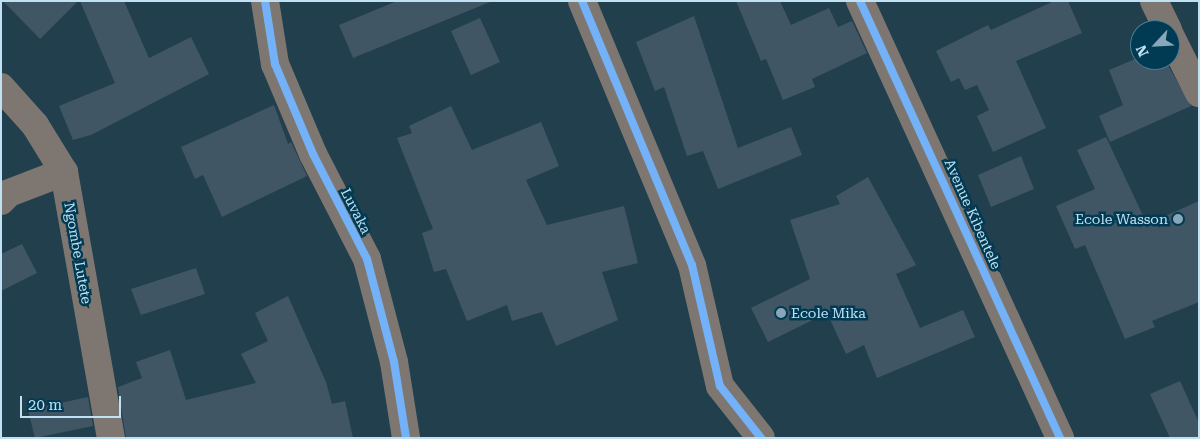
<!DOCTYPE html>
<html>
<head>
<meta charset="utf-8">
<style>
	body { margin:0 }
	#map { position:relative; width:1200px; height:439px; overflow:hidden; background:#213f4d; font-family:"Roboto Serif",serif }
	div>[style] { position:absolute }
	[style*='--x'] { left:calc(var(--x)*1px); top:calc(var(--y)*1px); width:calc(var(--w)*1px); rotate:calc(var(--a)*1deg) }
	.building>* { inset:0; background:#415665 }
	.street>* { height:28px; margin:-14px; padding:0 14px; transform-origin:14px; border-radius:14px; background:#7e7771 }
	.cycleway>* { height:8px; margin:-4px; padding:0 4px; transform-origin:4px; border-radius:4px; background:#73b2f8 }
	.dots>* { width:14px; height:14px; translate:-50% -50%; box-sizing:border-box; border:2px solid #003a53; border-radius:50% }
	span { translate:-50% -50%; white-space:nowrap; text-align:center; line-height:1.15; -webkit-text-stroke:5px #003a53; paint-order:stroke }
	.street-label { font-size:14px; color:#c0e0f3 }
	.poi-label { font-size:14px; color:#c0e0f3 }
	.right { translate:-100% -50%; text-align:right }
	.left { translate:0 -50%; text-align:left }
	.frame { position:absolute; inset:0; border:2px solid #c0e0f3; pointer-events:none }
	.north { position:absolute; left:1130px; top:20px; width:50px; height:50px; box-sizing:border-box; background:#003a53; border:1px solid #4d7c93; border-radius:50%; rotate:245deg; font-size:14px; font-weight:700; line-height:20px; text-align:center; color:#c0e0f3 }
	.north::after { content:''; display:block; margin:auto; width:18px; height:22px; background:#88a8b9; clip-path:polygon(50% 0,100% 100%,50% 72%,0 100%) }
	.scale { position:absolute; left:20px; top:396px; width:101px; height:22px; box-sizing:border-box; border:2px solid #c0e0f3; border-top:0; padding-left:6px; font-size:15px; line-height:18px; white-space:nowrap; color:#c0e0f3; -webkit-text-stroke:4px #003a53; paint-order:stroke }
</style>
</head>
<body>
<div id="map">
	<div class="building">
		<div style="clip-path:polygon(3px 1px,78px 1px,40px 39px)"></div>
		<div style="clip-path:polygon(80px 1px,124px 1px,149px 58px,191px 37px,209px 74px,91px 135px,73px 140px,59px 106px,115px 83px)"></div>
		<div style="clip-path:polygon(397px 1px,489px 1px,490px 2px,353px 58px,339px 25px)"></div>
		<div style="clip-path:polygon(736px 1px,780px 1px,791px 25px,829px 8px,838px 27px,852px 21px,867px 53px,812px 79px,815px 87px,783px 100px,766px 59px,761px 61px)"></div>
		<div style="clip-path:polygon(1054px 1px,1068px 1px,1082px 33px,1016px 61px,1046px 128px,993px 152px,977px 116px,989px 110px,977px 85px,965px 90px,959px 78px,951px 82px,936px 51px,988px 25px,991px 30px)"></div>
		<div style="clip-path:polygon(694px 16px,738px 148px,791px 127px,802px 155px,718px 189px,703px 151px,687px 156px,664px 87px,655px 91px,636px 42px)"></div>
		<div style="clip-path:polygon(480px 18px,500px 62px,471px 75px,451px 31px)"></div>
		<div style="clip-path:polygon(1140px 57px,1140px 60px,1165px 60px,1191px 106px,1110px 142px,1099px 116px,1123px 105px,1109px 70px)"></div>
		<div style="clip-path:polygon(274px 105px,288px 144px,291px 142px,307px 176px,222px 217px,203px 175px,195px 179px,181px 147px)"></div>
		<div style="clip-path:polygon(451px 106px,472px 150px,541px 122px,559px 166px,526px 180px,547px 225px,624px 206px,638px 263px,602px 272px,618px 320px,556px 346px,542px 312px,512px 321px,507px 305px,467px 321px,446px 269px,434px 272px,422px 233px,433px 229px,397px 138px,412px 133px,409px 126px)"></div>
		<div style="clip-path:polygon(1106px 137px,1147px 224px,1199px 201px,1199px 302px,1152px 321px,1155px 327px,1125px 339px,1085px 245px,1075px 249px,1056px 206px,1095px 189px,1077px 150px)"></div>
		<div style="clip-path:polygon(1021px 156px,1034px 189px,991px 207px,978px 175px)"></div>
		<div style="clip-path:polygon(868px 177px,916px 265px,896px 274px,920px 328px,963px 310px,975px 337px,877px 378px,864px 345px,846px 354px,827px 313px,768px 342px,751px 308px,810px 279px,790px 220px,840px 204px,836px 196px)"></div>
		<div style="clip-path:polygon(22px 244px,37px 273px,1px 291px,1px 254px)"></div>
		<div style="clip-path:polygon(196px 268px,205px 294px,141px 315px,131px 289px)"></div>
		<div style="clip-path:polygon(288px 296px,326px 382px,332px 404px,345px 401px,353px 438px,126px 438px,118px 387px,142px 378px,136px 362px,170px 350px,186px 400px,256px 383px,241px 354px,268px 341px,255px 313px)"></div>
		<div style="clip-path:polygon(1180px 381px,1199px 423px,1199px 438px,1170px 438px,1150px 394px)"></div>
		<div style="clip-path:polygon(88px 397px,93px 426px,35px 438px,28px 410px)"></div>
	</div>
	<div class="street">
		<div style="--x:265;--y:1;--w:64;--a:81"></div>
		<div style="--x:275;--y:64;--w:98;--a:67.1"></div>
		<div style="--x:313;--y:154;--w:118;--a:62.8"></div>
		<div style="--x:367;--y:259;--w:106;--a:75.3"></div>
		<div style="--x:394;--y:362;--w:77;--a:81"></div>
		<div style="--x:582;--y:1;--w:286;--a:67.4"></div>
		<div style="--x:692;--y:265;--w:124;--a:77"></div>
		<div style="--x:720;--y:386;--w:66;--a:51.7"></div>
		<div style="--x:860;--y:1;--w:481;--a:65.4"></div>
		<div style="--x:1154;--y:1;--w:32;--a:64"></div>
		<div style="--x:1170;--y:35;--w:65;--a:63.4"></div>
		<div style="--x:1;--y:87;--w:51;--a:48.2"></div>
		<div style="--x:35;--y:125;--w:55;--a:58.3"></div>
		<div style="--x:64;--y:172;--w:270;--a:80"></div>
		<div style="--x:1;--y:201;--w:11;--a:-45"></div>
		<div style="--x:9;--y:193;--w:59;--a:-20.9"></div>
	</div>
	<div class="cycleway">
		<div style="--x:265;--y:1;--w:64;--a:81"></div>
		<div style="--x:275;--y:64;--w:98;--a:67.1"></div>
		<div style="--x:313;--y:154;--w:118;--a:62.8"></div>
		<div style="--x:367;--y:259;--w:106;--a:75.3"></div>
		<div style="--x:394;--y:362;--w:77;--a:81"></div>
		<div style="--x:582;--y:1;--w:286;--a:67.4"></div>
		<div style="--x:692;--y:265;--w:124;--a:77"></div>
		<div style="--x:720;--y:386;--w:66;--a:51.7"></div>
		<div style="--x:860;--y:1;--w:481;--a:65.4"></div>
	</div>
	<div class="dots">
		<div style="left:1178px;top:219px;background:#88a8b9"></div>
		<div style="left:781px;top:313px;background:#88a8b9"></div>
	</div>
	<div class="street-label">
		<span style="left:356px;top:211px;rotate:63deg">Luvaka</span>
		<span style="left:973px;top:214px;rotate:66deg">Avenue Kibentele</span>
		<span style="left:78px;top:253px;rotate:80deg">Ngombe Lutete</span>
	</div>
	<div class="poi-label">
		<span class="right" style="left:1168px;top:219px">Ecole Wasson</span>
		<span class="left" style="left:791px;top:313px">Ecole Mika</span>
	</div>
	<div class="frame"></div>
	<div class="north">N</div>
	<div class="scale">20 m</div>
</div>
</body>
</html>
